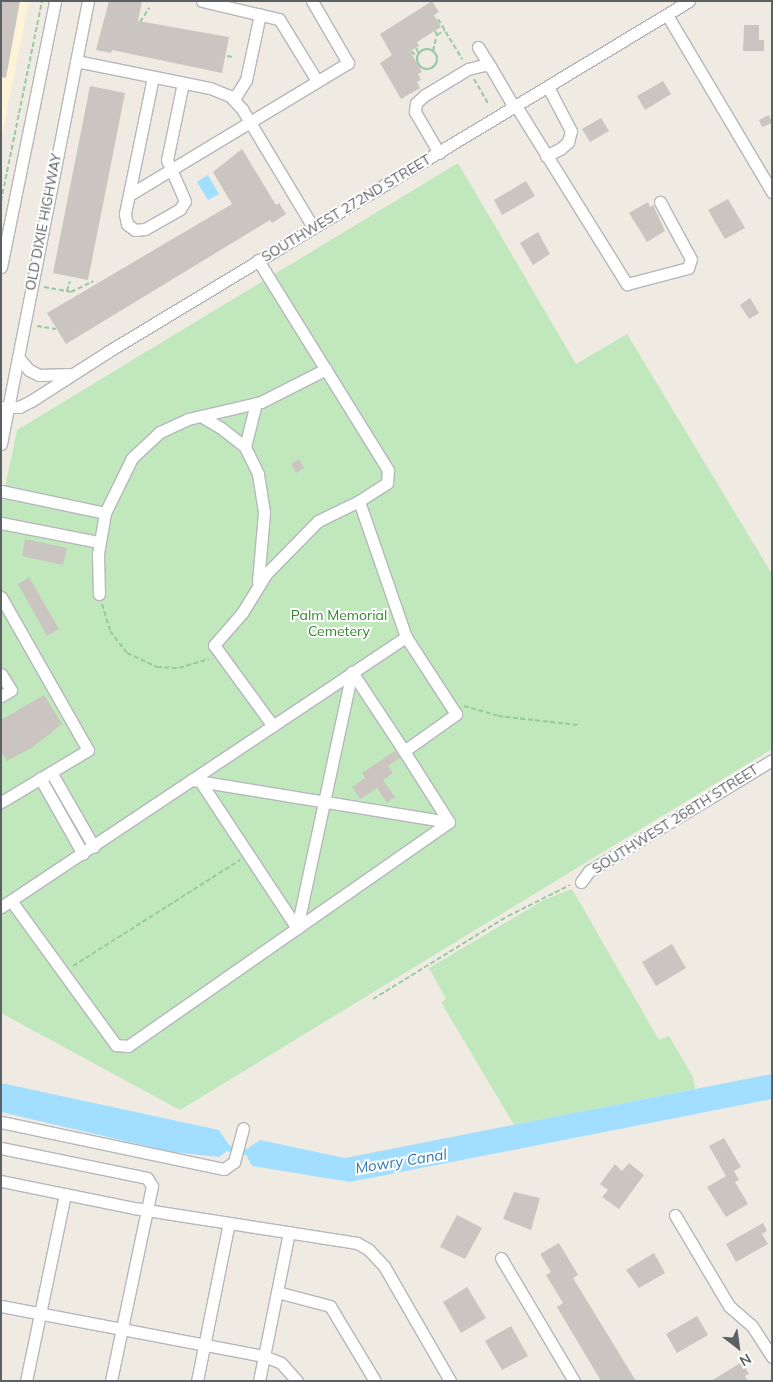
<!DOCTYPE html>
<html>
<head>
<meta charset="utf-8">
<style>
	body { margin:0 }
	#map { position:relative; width:773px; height:1382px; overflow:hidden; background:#efebe3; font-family:Mulish,sans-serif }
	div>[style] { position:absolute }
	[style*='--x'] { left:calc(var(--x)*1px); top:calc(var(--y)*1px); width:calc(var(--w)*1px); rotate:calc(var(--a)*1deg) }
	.commercial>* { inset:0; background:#fff3d7 }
	.green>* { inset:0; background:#c1e8bd }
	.water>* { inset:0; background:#a2deff }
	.building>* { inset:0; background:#cac5c0 }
	.path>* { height:2px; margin-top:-1px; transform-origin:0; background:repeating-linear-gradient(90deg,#96caa0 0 5px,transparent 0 7.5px) }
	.path>.ring { margin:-1px; padding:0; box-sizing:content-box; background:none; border:2px solid #96caa0; border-radius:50% }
	.roads { filter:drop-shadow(1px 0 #b4b7bb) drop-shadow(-1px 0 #b4b7bb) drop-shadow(0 1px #b4b7bb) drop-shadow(0 -1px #b4b7bb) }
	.minor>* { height:11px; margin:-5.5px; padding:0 5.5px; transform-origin:5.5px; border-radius:5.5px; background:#fff }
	span { translate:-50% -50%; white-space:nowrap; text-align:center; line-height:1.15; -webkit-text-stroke:4px #fff; paint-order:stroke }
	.street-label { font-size:14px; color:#5b6065 }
	.park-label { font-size:14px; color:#32872f }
	.water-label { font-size:15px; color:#367bae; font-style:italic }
	.frame { position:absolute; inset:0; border:2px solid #5b6065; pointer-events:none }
	.north { position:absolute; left:713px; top:1322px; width:50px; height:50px; -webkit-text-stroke:4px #fff; paint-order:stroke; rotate:150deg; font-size:14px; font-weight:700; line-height:20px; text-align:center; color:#5b6065 }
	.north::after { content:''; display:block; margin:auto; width:18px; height:22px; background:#5b6065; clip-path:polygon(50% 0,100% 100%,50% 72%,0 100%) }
</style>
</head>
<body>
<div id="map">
	<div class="commercial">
		<div style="clip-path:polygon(1px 1px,29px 1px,1px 140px)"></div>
	</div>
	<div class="green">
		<div style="clip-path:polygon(458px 163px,576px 364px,627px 334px,772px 574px,772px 749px,180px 1110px,1px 1013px,1px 506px,17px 430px)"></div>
		<div style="clip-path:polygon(572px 889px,659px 1040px,669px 1036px,693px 1077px,695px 1089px,514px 1125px,441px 1002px,446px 999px,429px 968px,544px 900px)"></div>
	</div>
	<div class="water">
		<div style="clip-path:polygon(208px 175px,219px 194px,208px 200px,197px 182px)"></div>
		<div style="clip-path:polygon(772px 1074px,772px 1099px,350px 1182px,252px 1166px,246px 1155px,227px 1151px,219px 1157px,172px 1152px,1px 1112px,1px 1083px,219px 1130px,229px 1145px,247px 1149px,260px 1140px,345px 1158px)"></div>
	</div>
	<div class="building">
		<div style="clip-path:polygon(1px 1px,20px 1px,6px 78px,1px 77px)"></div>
		<div style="clip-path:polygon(109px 1px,142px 1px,138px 21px,229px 37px,222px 73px,112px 50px,111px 53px,96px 50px)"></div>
		<div style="clip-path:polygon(432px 1px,439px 12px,434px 15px,441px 27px,417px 42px,419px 46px,410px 51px,422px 72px,418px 74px,421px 80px,417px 82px,420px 88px,401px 99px,380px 63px,392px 55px,380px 34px)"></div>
		<div style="clip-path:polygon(744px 25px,759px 25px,759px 40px,764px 40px,764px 51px,743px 51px)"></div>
		<div style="clip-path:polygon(663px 81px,671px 94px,645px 110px,637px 96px)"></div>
		<div style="clip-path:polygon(90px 86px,125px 93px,88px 280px,53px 273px)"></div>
		<div style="clip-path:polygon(769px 115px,772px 123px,762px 127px,759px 120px)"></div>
		<div style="clip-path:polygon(601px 118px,609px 131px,590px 142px,582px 129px)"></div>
		<div style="clip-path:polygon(242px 149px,276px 205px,279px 203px,286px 214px,272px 223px,270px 220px,66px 344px,47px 313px,232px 204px,213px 172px)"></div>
		<div style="clip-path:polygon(526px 181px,535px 196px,502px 215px,494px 200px)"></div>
		<div style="clip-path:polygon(728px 199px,745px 228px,725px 239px,708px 210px)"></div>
		<div style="clip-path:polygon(648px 202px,650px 207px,653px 205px,665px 231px,647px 242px,629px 213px)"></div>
		<div style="clip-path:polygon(538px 232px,550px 254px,533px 265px,520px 243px)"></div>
		<div style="clip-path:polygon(750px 298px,759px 313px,749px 319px,740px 305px)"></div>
		<div style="clip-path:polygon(299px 459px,304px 468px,296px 473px,291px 464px)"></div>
		<div style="clip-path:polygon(25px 539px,67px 548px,63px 565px,22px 556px)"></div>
		<div style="clip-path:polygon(29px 577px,59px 629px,47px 636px,18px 584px)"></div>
		<div style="clip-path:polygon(44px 695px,62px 724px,33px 747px,7px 761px,1px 752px,1px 720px)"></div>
		<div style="clip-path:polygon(395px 751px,400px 758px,388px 766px,393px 773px,383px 780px,395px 797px,387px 803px,377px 788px,360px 799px,352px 787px,365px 778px,362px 773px)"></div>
		<div style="clip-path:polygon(672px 944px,686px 968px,656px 986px,642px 962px)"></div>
		<div style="clip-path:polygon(724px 1138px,741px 1167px,734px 1171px,739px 1180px,735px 1182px,748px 1204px,726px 1217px,707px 1187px,726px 1176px,709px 1146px)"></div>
		<div style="clip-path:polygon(629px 1163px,644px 1175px,619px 1209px,602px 1197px,608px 1190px,600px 1184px,615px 1164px,622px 1171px)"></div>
		<div style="clip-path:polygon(514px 1192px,540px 1198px,531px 1230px,503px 1219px)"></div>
		<div style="clip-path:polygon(457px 1215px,482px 1228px,465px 1259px,440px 1247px)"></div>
		<div style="clip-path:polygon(763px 1223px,767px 1231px,762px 1234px,768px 1244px,736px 1262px,726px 1244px)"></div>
		<div style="clip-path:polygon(559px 1243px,578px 1275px,573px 1278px,636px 1381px,601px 1381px,557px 1307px,563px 1303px,546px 1275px,551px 1272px,540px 1254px)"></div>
		<div style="clip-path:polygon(654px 1253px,665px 1273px,639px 1288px,626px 1270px)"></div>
		<div style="clip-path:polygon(467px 1287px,486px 1318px,461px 1333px,443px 1302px)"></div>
		<div style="clip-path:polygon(697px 1316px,708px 1335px,677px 1353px,666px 1334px)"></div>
		<div style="clip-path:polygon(511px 1326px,528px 1356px,502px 1370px,485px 1341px)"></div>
		<div style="clip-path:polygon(742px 1362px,749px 1374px,745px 1376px,748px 1381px,711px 1381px)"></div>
	</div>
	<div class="path">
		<div style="--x:438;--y:19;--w:47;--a:59"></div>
		<div style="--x:140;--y:22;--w:17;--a:-57"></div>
		<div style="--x:435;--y:31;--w:4;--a:63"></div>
		<div style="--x:437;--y:35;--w:9;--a:-32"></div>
		<div style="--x:416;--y:48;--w:7;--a:63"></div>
		<div class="ring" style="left:417px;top:49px;width:18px;height:18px"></div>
		<div style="--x:411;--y:51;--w:9;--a:41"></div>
		<div style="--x:433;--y:51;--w:17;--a:-77"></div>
		<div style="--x:227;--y:56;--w:6;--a:9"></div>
		<div style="--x:474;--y:79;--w:28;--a:60"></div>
		<div style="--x:1;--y:201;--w:204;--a:-78.4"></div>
		<div style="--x:44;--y:287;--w:27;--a:10"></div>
		<div style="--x:71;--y:292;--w:25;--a:-26"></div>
		<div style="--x:67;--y:291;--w:10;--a:-73"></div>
		<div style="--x:37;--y:326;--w:19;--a:9"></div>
		<div style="--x:102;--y:604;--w:28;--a:73"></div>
		<div style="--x:110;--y:631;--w:28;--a:52"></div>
		<div style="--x:127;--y:653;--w:33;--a:25"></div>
		<div style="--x:157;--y:667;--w:22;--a:3"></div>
		<div style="--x:179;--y:668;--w:31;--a:-17"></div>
		<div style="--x:464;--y:706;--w:35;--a:16"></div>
		<div style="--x:498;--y:716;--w:81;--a:6.4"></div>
		<div style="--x:73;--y:966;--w:198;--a:-32.4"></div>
		<div style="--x:373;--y:999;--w:158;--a:-31.6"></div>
		<div style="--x:508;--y:916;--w:69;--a:-26.6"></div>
	</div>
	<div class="roads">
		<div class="minor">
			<div style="--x:202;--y:1;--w:79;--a:13.2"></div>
			<div style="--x:279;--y:19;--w:73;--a:58.5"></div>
			<div style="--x:667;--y:15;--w:206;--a:59.3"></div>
			<div style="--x:478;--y:47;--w:22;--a:58"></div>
			<div style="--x:76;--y:61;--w:137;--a:11.4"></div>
			<div style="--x:210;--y:88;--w:22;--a:22"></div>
			<div style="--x:230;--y:96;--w:18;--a:47"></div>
			<div style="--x:242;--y:109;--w:138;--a:59"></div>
			<div style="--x:153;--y:77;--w:140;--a:101.6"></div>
			<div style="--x:125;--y:214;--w:10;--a:79"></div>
			<div style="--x:127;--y:224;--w:10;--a:37"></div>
			<div style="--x:135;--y:230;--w:10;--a:-6"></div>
			<div style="--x:145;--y:229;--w:40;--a:-29.7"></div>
			<div style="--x:180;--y:209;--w:9;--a:-58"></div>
			<div style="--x:185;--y:201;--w:45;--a:-113.7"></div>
			<div style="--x:167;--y:160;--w:79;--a:-78.3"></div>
			<div style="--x:234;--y:99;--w:22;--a:-58"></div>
			<div style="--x:246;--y:80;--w:67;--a:-78"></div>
			<div style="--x:516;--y:106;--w:210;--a:58.1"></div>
			<div style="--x:627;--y:284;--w:63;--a:-14.7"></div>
			<div style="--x:688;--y:268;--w:9;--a:-72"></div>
			<div style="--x:691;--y:259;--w:65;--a:-118.5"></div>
			<div style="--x:439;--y:153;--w:48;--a:-120.3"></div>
			<div style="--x:415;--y:112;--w:9;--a:-84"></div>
			<div style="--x:416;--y:103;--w:12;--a:-42"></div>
			<div style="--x:425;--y:95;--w:50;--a:-31.2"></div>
			<div style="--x:468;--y:69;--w:16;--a:-14"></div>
			<div style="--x:484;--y:65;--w:6;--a:9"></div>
			<div style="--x:490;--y:66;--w:48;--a:59.7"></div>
			<div style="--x:546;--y:156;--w:16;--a:-27"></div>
			<div style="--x:560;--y:149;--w:11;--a:-41"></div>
			<div style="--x:568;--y:142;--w:11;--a:-75"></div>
			<div style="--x:571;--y:131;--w:50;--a:-117.6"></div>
			<div style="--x:129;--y:195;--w:256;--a:-31.1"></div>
			<div style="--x:348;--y:63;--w:72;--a:-120.1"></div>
			<div style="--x:1;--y:267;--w:271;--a:-78.5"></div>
			<div style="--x:18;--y:357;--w:17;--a:50"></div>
			<div style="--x:29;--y:370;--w:11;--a:27"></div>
			<div style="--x:39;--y:375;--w:32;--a:-2"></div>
			<div style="--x:1;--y:407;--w:18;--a:0"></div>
			<div style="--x:19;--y:407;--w:13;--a:-27"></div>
			<div style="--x:31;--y:401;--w:93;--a:-32.7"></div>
			<div style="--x:109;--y:351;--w:677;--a:-31.11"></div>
			<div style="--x:201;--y:416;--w:23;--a:31"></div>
			<div style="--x:221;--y:428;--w:31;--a:38"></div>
			<div style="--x:245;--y:447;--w:30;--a:64"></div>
			<div style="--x:258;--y:474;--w:39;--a:81"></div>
			<div style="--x:264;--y:513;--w:69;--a:95"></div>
			<div style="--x:1;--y:444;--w:451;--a:-78.9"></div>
			<div style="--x:245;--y:447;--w:45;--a:-76"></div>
			<div style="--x:1;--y:491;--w:106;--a:11.9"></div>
			<div style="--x:105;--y:513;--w:42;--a:99.7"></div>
			<div style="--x:98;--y:554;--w:40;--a:88.6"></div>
			<div style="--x:105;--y:513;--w:61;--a:-63.9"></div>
			<div style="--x:132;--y:458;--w:38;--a:-43"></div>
			<div style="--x:160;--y:432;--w:31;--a:-25"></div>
			<div style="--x:188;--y:419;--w:75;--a:-13.1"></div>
			<div style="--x:261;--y:402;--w:73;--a:-26.9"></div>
			<div style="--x:1;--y:523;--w:100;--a:11"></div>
			<div style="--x:1;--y:597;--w:176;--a:60.4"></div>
			<div style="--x:88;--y:750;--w:101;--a:149.1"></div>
			<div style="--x:352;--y:672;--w:95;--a:56.6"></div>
			<div style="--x:1;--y:674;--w:19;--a:58"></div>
			<div style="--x:11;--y:690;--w:12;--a:149"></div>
			<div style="--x:273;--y:726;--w:100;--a:-126.1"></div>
			<div style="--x:214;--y:645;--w:43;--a:-48.8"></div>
			<div style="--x:242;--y:613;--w:46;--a:-58.4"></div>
			<div style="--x:266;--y:574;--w:74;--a:-45.5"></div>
			<div style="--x:318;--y:521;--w:46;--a:-26"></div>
			<div style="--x:51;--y:772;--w:86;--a:60.2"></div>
			<div style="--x:40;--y:778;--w:87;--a:60.5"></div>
			<div style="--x:198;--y:778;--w:180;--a:56.6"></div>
			<div style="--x:192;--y:780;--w:260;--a:9.3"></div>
			<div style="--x:581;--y:882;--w:14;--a:-54"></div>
			<div style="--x:589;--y:871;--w:214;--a:-31.2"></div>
			<div style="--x:12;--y:902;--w:177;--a:54"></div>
			<div style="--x:116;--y:1045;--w:12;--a:5"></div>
			<div style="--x:128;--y:1046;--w:391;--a:-34.9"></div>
			<div style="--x:449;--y:822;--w:84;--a:-122.4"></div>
			<div style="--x:404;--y:751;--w:64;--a:-35.4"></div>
			<div style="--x:456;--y:714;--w:92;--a:-123"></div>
			<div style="--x:406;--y:637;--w:144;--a:-109.1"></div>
			<div style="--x:359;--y:501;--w:33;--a:-33"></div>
			<div style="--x:387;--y:483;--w:13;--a:-86"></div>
			<div style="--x:388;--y:470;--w:247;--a:-121.8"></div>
			<div style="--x:1;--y:907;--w:487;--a:-33.7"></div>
			<div style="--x:297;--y:928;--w:262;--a:-77.9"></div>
			<div style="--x:1;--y:1122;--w:228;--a:11.9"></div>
			<div style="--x:224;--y:1169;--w:12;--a:-35"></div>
			<div style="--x:234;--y:1162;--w:35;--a:-75"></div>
			<div style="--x:1;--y:1148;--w:149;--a:11.6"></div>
			<div style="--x:147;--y:1178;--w:9;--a:58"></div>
			<div style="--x:152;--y:1186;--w:199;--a:101.9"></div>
			<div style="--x:1;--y:1181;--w:136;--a:11.5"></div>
			<div style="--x:134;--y:1208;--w:226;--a:8.9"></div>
			<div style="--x:357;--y:1243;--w:13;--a:29"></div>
			<div style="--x:368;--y:1249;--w:23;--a:47"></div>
			<div style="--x:384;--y:1266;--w:133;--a:60.1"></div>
			<div style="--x:675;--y:1215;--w:106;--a:59.3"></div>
			<div style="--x:729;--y:1306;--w:30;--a:41"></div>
			<div style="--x:752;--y:1326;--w:37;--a:57"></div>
			<div style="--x:501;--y:1258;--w:143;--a:59.3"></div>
			<div style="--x:277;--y:1292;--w:55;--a:14.8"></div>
			<div style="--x:330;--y:1306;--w:87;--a:59"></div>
			<div style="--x:1;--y:1306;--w:268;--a:10.8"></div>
			<div style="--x:264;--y:1356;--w:18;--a:22"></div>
			<div style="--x:281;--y:1363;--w:24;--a:48"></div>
			<div style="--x:26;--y:1381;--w:191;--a:-78.2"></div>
			<div style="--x:197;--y:1381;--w:161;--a:-78.6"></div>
			<div style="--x:259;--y:1381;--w:152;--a:-78.6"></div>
		</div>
	</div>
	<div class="street-label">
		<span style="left:346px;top:208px;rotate:-31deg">SOUTHWEST 272ND STREET</span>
		<span style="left:43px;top:222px;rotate:-79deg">OLD DIXIE HIGHWAY</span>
		<span style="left:675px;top:819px;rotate:-32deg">SOUTHWEST 268TH STREET</span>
	</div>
	<div class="park-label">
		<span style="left:339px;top:623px">Palm Memorial<br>Cemetery</span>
	</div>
	<div class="water-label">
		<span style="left:401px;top:1161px;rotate:-9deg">Mowry Canal</span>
	</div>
	<div class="frame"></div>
	<div class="north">N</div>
</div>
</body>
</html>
